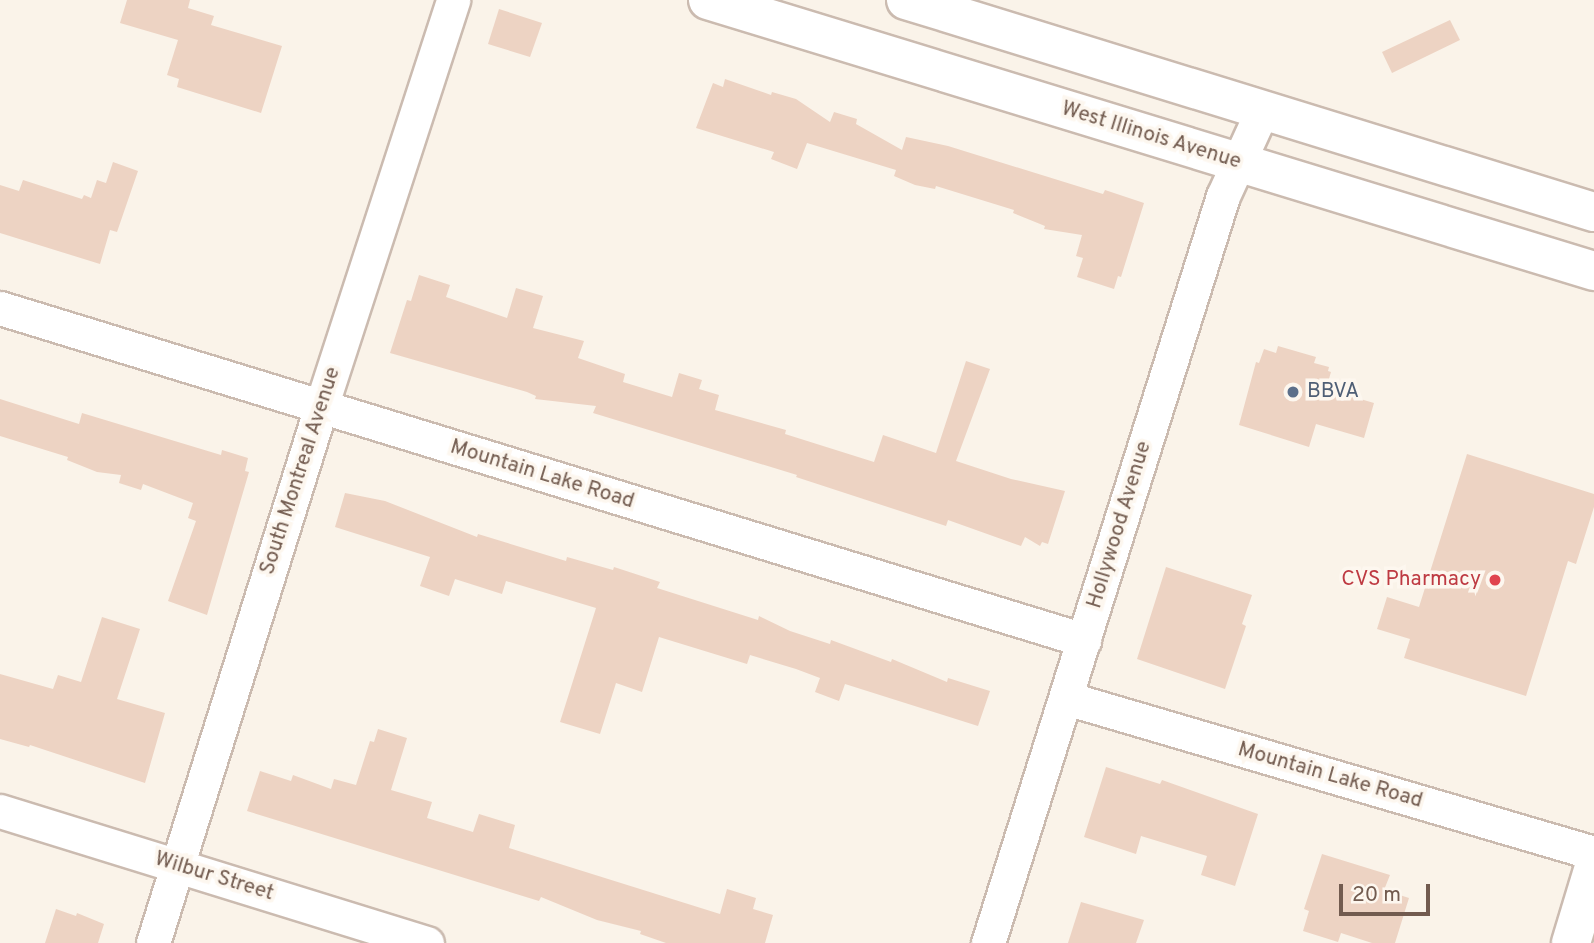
<!DOCTYPE html>
<html>
<head>
<meta charset="utf-8">
<style>
	body { margin:0 }
	#map { position:relative; width:1594px; height:943px; overflow:hidden; background:#faf3e9; font-family:Overpass,sans-serif }
	div>[style] { position:absolute }
	[style*='--x'] { left:calc(var(--x)*1px); top:calc(var(--y)*1px); width:calc(var(--w)*1px); rotate:calc(var(--a)*1deg) }
	.building>* { inset:0; background:#edd3c3 }
	.roads { filter:drop-shadow(2px 0 #cbbbb0) drop-shadow(-2px 0 #cbbbb0) drop-shadow(0 2px #cbbbb0) drop-shadow(0 -2px #cbbbb0) }
	.street>* { height:33px; margin:-16.5px; padding:0 16.5px; transform-origin:16.5px; border-radius:16.5px; background:#fff }
	.secondary>* { height:38px; margin:-19px; padding:0 19px; transform-origin:19px; border-radius:19px; background:#fff }
	.dots>* { width:19px; height:19px; translate:-50% -50%; box-sizing:border-box; border:4px solid #fdf7ef; border-radius:50% }
	span { translate:-50% -50%; white-space:nowrap; text-align:center; line-height:1.15; -webkit-text-stroke:7px #fdf7ef; paint-order:stroke }
	.street-label { font-size:21px; color:#725b4f }
	.service-label { font-size:21px; color:#4e5e75 }
	.left { translate:0 -50%; text-align:left }
	.health-label { font-size:21px; color:#be3a42 }
	.right { translate:-100% -50%; text-align:right }
	.scale { position:absolute; left:1339px; top:884px; width:91px; height:32px; box-sizing:border-box; border:4px solid #725b4f; border-top:0; padding-left:9px; font-size:21px; line-height:24px; white-space:nowrap; color:#725b4f; -webkit-text-stroke:5px #fdf7ef; paint-order:stroke }
</style>
</head>
<body>
<div id="map">
	<div class="building">
		<div style="clip-path:polygon(127px 0,190px 0,188px 8px,214px 16px,211px 25px,282px 46px,261px 113px,177px 87px,179px 79px,167px 75px,178px 40px,120px 23px)"></div>
		<div style="clip-path:polygon(499px 9px,542px 23px,530px 57px,488px 44px)"></div>
		<div style="clip-path:polygon(1450px 20px,1460px 40px,1392px 73px,1382px 52px)"></div>
		<div style="clip-path:polygon(725px 79px,771px 95px,772px 92px,796px 99px,830px 122px,834px 112px,857px 119px,856px 124px,902px 150px,906px 137px,948px 146px,1103px 194px,1105px 190px,1144px 203px,1121px 277px,1118px 276px,1114px 289px,1077px 277px,1083px 258px,1076px 256px,1082px 235px,1044px 229px,1045px 226px,1013px 213px,1014px 210px,936px 186px,935px 189px,915px 185px,894px 176px,896px 170px,807px 143px,797px 169px,771px 159px,774px 152px,696px 128px,713px 83px,723px 87px)"></div>
		<div style="clip-path:polygon(113px 162px,138px 171px,117px 232px,110px 230px,100px 264px,0 233px,0 185px,19px 191px,23px 180px,82px 199px,84px 195px,91px 198px,97px 180px,106px 183px)"></div>
		<div style="clip-path:polygon(419px 275px,450px 285px,446px 297px,507px 318px,516px 288px,543px 296px,533px 328px,584px 341px,578px 358px,625px 374px,623px 382px,672px 397px,679px 373px,702px 380px,699px 389px,719px 395px,715px 410px,786px 430px,785px 434px,874px 462px,883px 435px,936px 453px,966px 361px,990px 369px,956px 461px,1011px 479px,1065px 491px,1048px 544px,1042px 542px,1040px 546px,1025px 537px,1021px 546px,948px 520px,946px 526px,796px 477px,797px 475px,593px 413px,596px 406px,535px 399px,536px 396px,527px 392px,390px 353px,407px 300px,411px 301px)"></div>
		<div style="clip-path:polygon(1278px 346px,1316px 357px,1314px 363px,1329px 367px,1328px 371px,1331px 372px,1326px 389px,1374px 403px,1364px 438px,1316px 424px,1309px 447px,1239px 425px,1256px 362px,1259px 363px,1264px 349px,1276px 353px)"></div>
		<div style="clip-path:polygon(0 399px,79px 424px,82px 413px,221px 455px,222px 450px,248px 458px,245px 471px,249px 472px,207px 615px,168px 601px,196px 521px,188px 518px,193px 503px,143px 484px,141px 490px,119px 483px,121px 475px,97px 472px,67px 460px,68px 457px,0 436px)"></div>
		<div style="clip-path:polygon(1467px 454px,1594px 494px,1594px 507px,1576px 564px,1568px 561px,1526px 696px,1404px 658px,1410px 639px,1377px 629px,1387px 597px,1419px 607px)"></div>
		<div style="clip-path:polygon(345px 493px,385px 501px,477px 537px,478px 534px,566px 561px,567px 557px,613px 570px,614px 567px,660px 582px,657px 588px,758px 620px,759px 616px,790px 631px,830px 644px,831px 640px,891px 662px,892px 659px,947px 682px,948px 678px,990px 691px,978px 726px,845px 684px,839px 701px,815px 692px,820px 678px,796px 669px,750px 655px,747px 664px,659px 637px,642px 692px,616px 683px,600px 734px,560px 722px,596px 608px,506px 581px,502px 594px,455px 579px,449px 596px,420px 586px,430px 557px,335px 527px)"></div>
		<div style="clip-path:polygon(1166px 567px,1252px 595px,1242px 624px,1246px 626px,1225px 689px,1137px 659px)"></div>
		<div style="clip-path:polygon(102px 617px,140px 629px,117px 699px,165px 713px,145px 783px,30px 745px,29px 747px,0 739px,0 674px,53px 689px,58px 675px,81px 682px)"></div>
		<div style="clip-path:polygon(378px 729px,407px 738px,391px 790px,432px 802px,427px 818px,473px 832px,479px 814px,515px 825px,509px 848px,720px 914px,727px 889px,756px 898px,753px 909px,773px 915px,765px 943px,666px 943px,640px 934px,641px 931px,597px 920px,541px 897px,539px 901px,247px 811px,260px 771px,291px 781px,293px 775px,331px 789px,334px 779px,356px 785px,370px 741px,374px 742px)"></div>
		<div style="clip-path:polygon(1106px 767px,1160px 784px,1162px 780px,1258px 814px,1235px 886px,1201px 875px,1207px 856px,1141px 836px,1136px 854px,1084px 837px)"></div>
		<div style="clip-path:polygon(1322px 854px,1390px 875px,1384px 890px,1409px 898px,1395px 943px,1372px 943px,1341px 933px,1338px 942px,1303px 931px,1309px 911px,1304px 909px)"></div>
		<div style="clip-path:polygon(1081px 902px,1144px 920px,1136px 943px,1068px 943px)"></div>
		<div style="clip-path:polygon(56px 909px,76px 916px,77px 913px,104px 924px,98px 943px,45px 943px)"></div>
	</div>
	<div class="roads">
		<div class="street">
			<div style="--x:0;--y:308;--w:1134;--a:17.03"></div>
			<div style="--x:1066;--y:698;--w:550;--a:16.36"></div>
			<div style="--x:0;--y:811;--w:447;--a:17.2"></div>
			<div style="--x:153;--y:943;--w:562;--a:-72.6"></div>
			<div style="--x:321;--y:407;--w:428;--a:-72"></div>
			<div style="--x:988;--y:943;--w:783;--a:-72.54"></div>
			<div style="--x:1223;--y:196;--w:94;--a:-65.4"></div>
		</div>
		<div class="secondary">
			<div style="--x:708;--y:0;--w:927;--a:17.01"></div>
			<div style="--x:906;--y:0;--w:720;--a:17.13"></div>
			<div style="--x:1571;--y:943;--w:79;--a:-73.2"></div>
		</div>
	</div>
	<div class="dots">
		<div style="left:1293px;top:392px;background:#5c6f8a"></div>
		<div style="left:1495px;top:580px;background:#e0444e"></div>
	</div>
	<div class="street-label">
		<span style="left:1151px;top:136px;rotate:17deg">West Illinois Avenue</span>
		<span style="left:301px;top:471px;rotate:-72deg">South Montreal Avenue</span>
		<span style="left:542px;top:475px;rotate:17deg">Mountain Lake Road</span>
		<span style="left:1120px;top:525px;rotate:-73deg">Hollywood Avenue</span>
		<span style="left:1330px;top:776px;rotate:16deg">Mountain Lake Road</span>
		<span style="left:214px;top:877px;rotate:17deg">Wilbur Street</span>
	</div>
	<div class="service-label">
		<span class="left" style="left:1307px;top:392px">BBVA</span>
	</div>
	<div class="health-label">
		<span class="right" style="left:1481px;top:580px">CVS Pharmacy</span>
	</div>
	<div class="scale">20 m</div>
</div>
</body>
</html>
